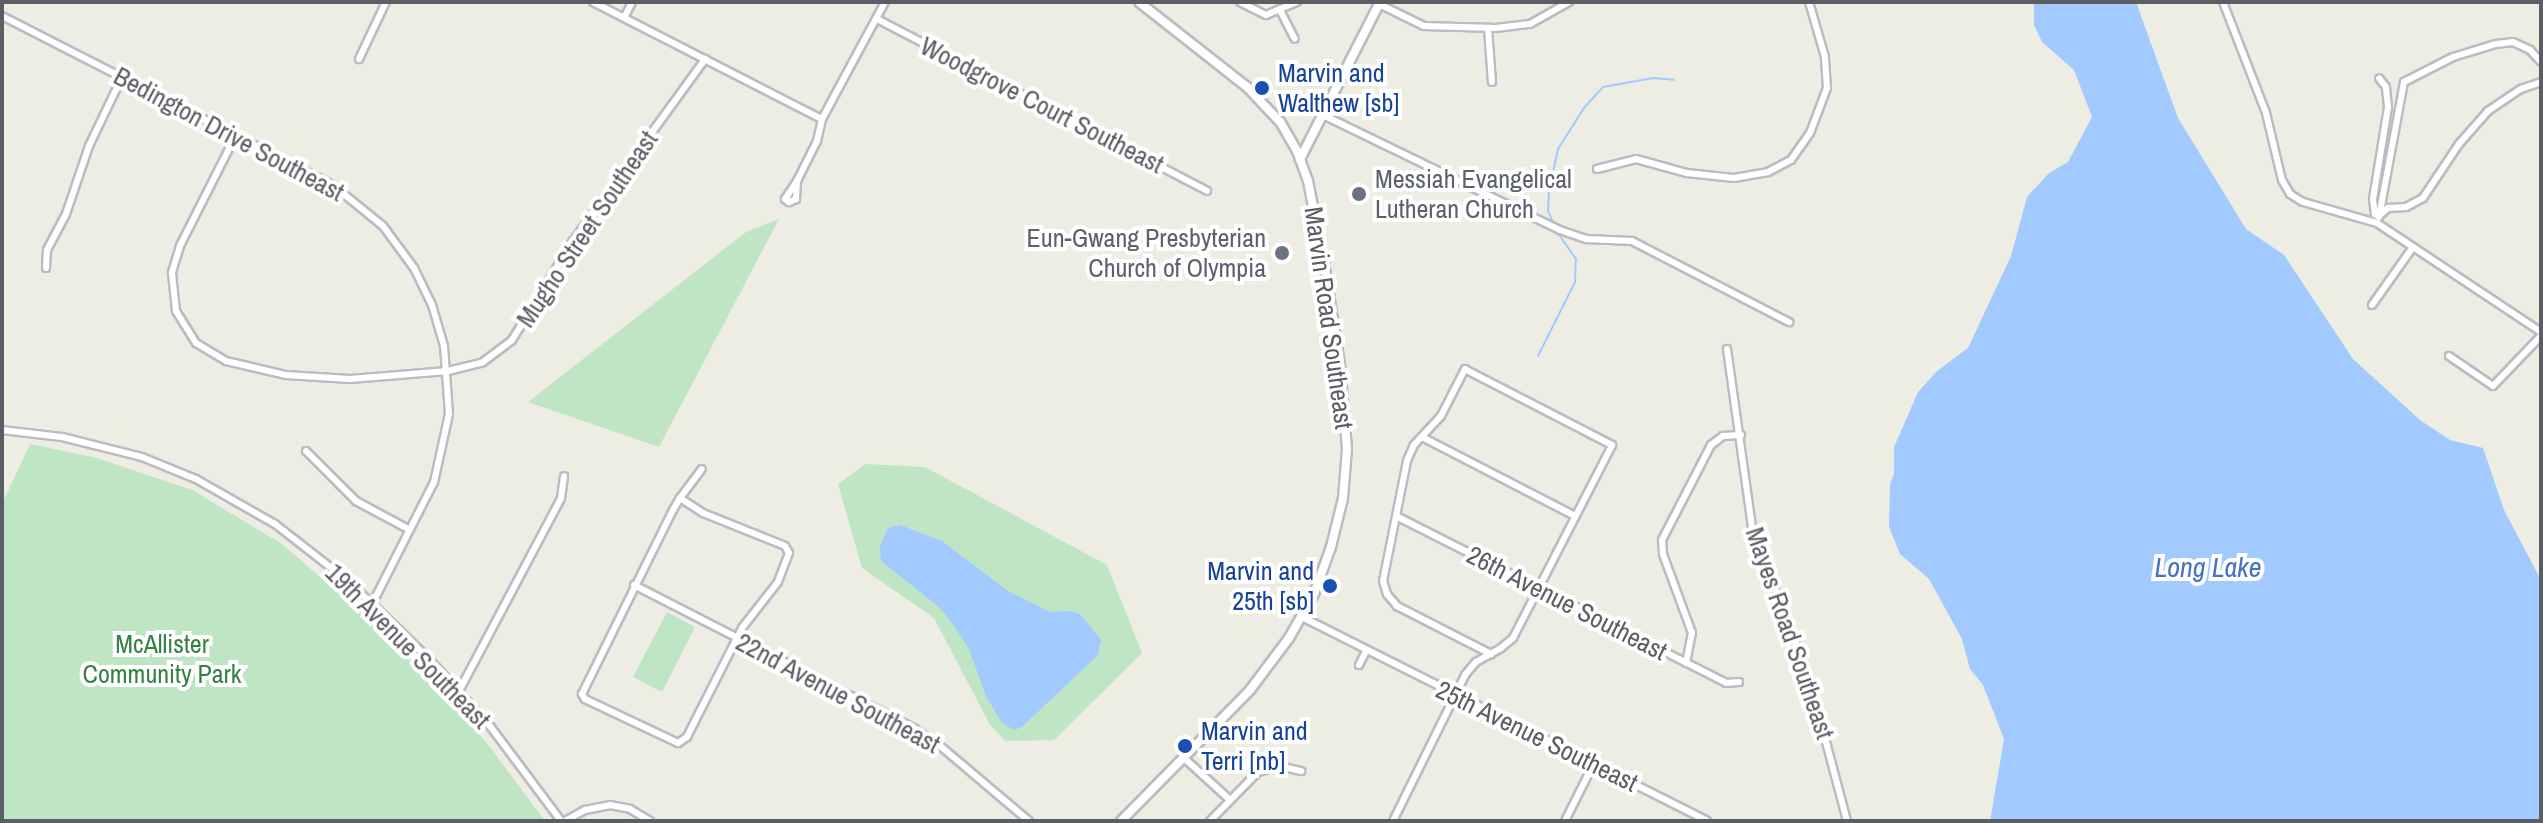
<!DOCTYPE html>
<html>
<head>
<meta charset="utf-8">
<style>
	body { margin:0 }
	#map { position:relative; width:2543px; height:823px; overflow:hidden; background:#eeede3; font-family:"Archivo Narrow",sans-serif }
	div>[style] { position:absolute }
	[style*='--x'] { left:calc(var(--x)*1px); top:calc(var(--y)*1px); width:calc(var(--w)*1px); rotate:calc(var(--a)*1deg) }
	.green>* { inset:0; background:#bfe5c5 }
	.water>* { inset:0; background:#a3cafe }
	.stream>* { height:2px; margin:-1px; padding:0 1px; transform-origin:1px; border-radius:1px; background:#a3cafe }
	.roads { filter:drop-shadow(2px 0 #bbbcc2) drop-shadow(-2px 0 #bbbcc2) drop-shadow(0 2px #bbbcc2) drop-shadow(0 -2px #bbbcc2) }
	.minor>* { height:6px; margin:-3px; padding:0 3px; transform-origin:3px; border-radius:3px; background:#fff }
	.tertiary>* { height:8px; margin:-4px; padding:0 4px; transform-origin:4px; border-radius:4px; background:#fff }
	.dots>* { width:22px; height:22px; translate:-50% -50%; box-sizing:border-box; border:4px solid #fff; border-radius:50% }
	span { translate:-50% -50%; white-space:nowrap; text-align:center; line-height:1.15; -webkit-text-stroke:8px #fff; paint-order:stroke }
	.transit-label { font-size:26px; color:#164399 }
	.left { translate:0 -50%; text-align:left }
	.right { translate:-100% -50%; text-align:right }
	.street-label { font-size:26px; color:#5b5e64 }
	.worship-label { font-size:26px; color:#5b616d }
	.park-label { font-size:26px; color:#348242 }
	.water-label { font-size:28px; color:#4571c2; font-style:italic }
	.frame { position:absolute; inset:0; border:4px solid #5b5e64; pointer-events:none }
</style>
</head>
<body>
<div id="map">
	<div class="green">
		<div style="clip-path:polygon(779px 219px,659px 447px,528px 402px,746px 232px)"></div>
		<div style="clip-path:polygon(30px 444px,97px 458px,192px 490px,282px 544px,417px 661px,490px 747px,545px 821px,2px 821px,2px 504px)"></div>
		<div style="clip-path:polygon(866px 464px,925px 467px,1107px 565px,1142px 653px,1054px 740px,1005px 741px,990px 725px,934px 618px,862px 568px,838px 484px)"></div>
		<div style="clip-path:polygon(667px 612px,695px 627px,662px 692px,633px 677px)"></div>
	</div>
	<div class="water">
		<div style="clip-path:polygon(2034px 2px,2136px 2px,2178px 118px,2246px 229px,2284px 255px,2353px 359px,2420px 420px,2450px 440px,2483px 448px,2504px 510px,2541px 580px,2541px 821px,1990px 821px,2004px 739px,1983px 685px,1970px 669px,1962px 639px,1929px 579px,1900px 554px,1889px 527px,1890px 484px,1894px 474px,1894px 447px,1918px 392px,1937px 371px,1968px 348px,2011px 256px,2027px 197px,2049px 173px,2068px 162px,2092px 117px,2074px 70px,2042px 42px,2034px 25px)"></div>
		<div style="clip-path:polygon(900px 525px,942px 541px,1008px 591px,1050px 612px,1072px 611px,1081px 615px,1101px 640px,1098px 655px,1022px 727px,1014px 730px,1002px 723px,986px 696px,969px 649px,952px 623px,939px 607px,881px 561px,880px 546px,888px 528px)"></div>
	</div>
	<div class="stream">
		<div style="--x:1552;--y:220;--w:10;--a:-114"></div>
		<div style="--x:1548;--y:211;--w:20;--a:-87"></div>
		<div style="--x:1549;--y:191;--w:43;--a:-77.9"></div>
		<div style="--x:1558;--y:149;--w:49;--a:-57.6"></div>
		<div style="--x:1584;--y:108;--w:28;--a:-48"></div>
		<div style="--x:1603;--y:87;--w:51;--a:-10.2"></div>
		<div style="--x:1653;--y:78;--w:21;--a:5"></div>
		<div style="--x:1538;--y:356;--w:83;--a:-63.4"></div>
		<div style="--x:1575;--y:282;--w:23;--a:-88"></div>
		<div style="--x:1576;--y:259;--w:33;--a:-125"></div>
	</div>
	<div class="roads">
		<div class="minor">
			<div style="--x:593;--y:2;--w:257;--a:27.1"></div>
			<div style="--x:1240;--y:2;--w:29;--a:27"></div>
			<div style="--x:1266;--y:15;--w:34;--a:-23"></div>
			<div style="--x:2223;--y:2;--w:119;--a:68.8"></div>
			<div style="--x:2266;--y:113;--w:69;--a:76.6"></div>
			<div style="--x:2282;--y:180;--w:16;--a:60"></div>
			<div style="--x:2290;--y:194;--w:15;--a:32"></div>
			<div style="--x:2303;--y:202;--w:77;--a:15.8"></div>
			<div style="--x:2377;--y:223;--w:197;--a:33.6"></div>
			<div style="--x:1379;--y:4;--w:50;--a:26.1"></div>
			<div style="--x:1424;--y:26;--w:72;--a:1.6"></div>
			<div style="--x:1496;--y:28;--w:34;--a:-7"></div>
			<div style="--x:1530;--y:24;--w:45;--a:-29.4"></div>
			<div style="--x:1281;--y:12;--w:30;--a:63"></div>
			<div style="--x:2;--y:16;--w:373;--a:27.1"></div>
			<div style="--x:334;--y:186;--w:63;--a:39.2"></div>
			<div style="--x:383;--y:226;--w:52;--a:53.6"></div>
			<div style="--x:414;--y:268;--w:41;--a:64.1"></div>
			<div style="--x:432;--y:305;--w:43;--a:73.7"></div>
			<div style="--x:444;--y:346;--w:68;--a:85.8"></div>
			<div style="--x:449;--y:414;--w:70;--a:102.4"></div>
			<div style="--x:434;--y:482;--w:137;--a:116.9"></div>
			<div style="--x:624;--y:18;--w:18;--a:-63"></div>
			<div style="--x:877;--y:19;--w:372;--a:27.5"></div>
			<div style="--x:1488;--y:28;--w:54;--a:85.8"></div>
			<div style="--x:359;--y:59;--w:63;--a:-64.7"></div>
			<div style="--x:1323;--y:115;--w:263;--a:25.9"></div>
			<div style="--x:1560;--y:230;--w:28;--a:19"></div>
			<div style="--x:1586;--y:239;--w:46;--a:2.5"></div>
			<div style="--x:1632;--y:241;--w:177;--a:27.3"></div>
			<div style="--x:236;--y:135;--w:124;--a:116.8"></div>
			<div style="--x:180;--y:246;--w:28;--a:107"></div>
			<div style="--x:172;--y:273;--w:38;--a:84"></div>
			<div style="--x:176;--y:311;--w:38;--a:58"></div>
			<div style="--x:196;--y:343;--w:35;--a:31"></div>
			<div style="--x:226;--y:361;--w:62;--a:13.1"></div>
			<div style="--x:286;--y:375;--w:64;--a:3.6"></div>
			<div style="--x:350;--y:379;--w:98;--a:-4.7"></div>
			<div style="--x:448;--y:371;--w:36;--a:-14"></div>
			<div style="--x:483;--y:362;--w:36;--a:-37"></div>
			<div style="--x:512;--y:340;--w:116;--a:-58.4"></div>
			<div style="--x:573;--y:241;--w:225;--a:-54"></div>
			<div style="--x:1597;--y:169;--w:40;--a:-14.4"></div>
			<div style="--x:1636;--y:159;--w:53;--a:15.4"></div>
			<div style="--x:1687;--y:173;--w:47;--a:6.1"></div>
			<div style="--x:1734;--y:178;--w:35;--a:-10"></div>
			<div style="--x:1768;--y:172;--w:26;--a:-28"></div>
			<div style="--x:1791;--y:160;--w:33;--a:-55"></div>
			<div style="--x:1810;--y:133;--w:48;--a:-69.3"></div>
			<div style="--x:1827;--y:88;--w:31;--a:-94"></div>
			<div style="--x:1825;--y:57;--w:57;--a:-106.2"></div>
			<div style="--x:797;--y:181;--w:45;--a:-63.4"></div>
			<div style="--x:817;--y:141;--w:23;--a:-77"></div>
			<div style="--x:822;--y:119;--w:133;--a:-61.7"></div>
			<div style="--x:797;--y:181;--w:18;--a:93"></div>
			<div style="--x:796;--y:199;--w:8;--a:157"></div>
			<div style="--x:789;--y:202;--w:5;--a:-143"></div>
			<div style="--x:785;--y:199;--w:22;--a:-56"></div>
			<div style="--x:2379;--y:216;--w:12;--a:-42"></div>
			<div style="--x:2388;--y:208;--w:18;--a:-3"></div>
			<div style="--x:2406;--y:207;--w:19;--a:-28"></div>
			<div style="--x:2423;--y:198;--w:65;--a:-56.3"></div>
			<div style="--x:2459;--y:144;--w:44;--a:-48.7"></div>
			<div style="--x:2488;--y:111;--w:40;--a:-34"></div>
			<div style="--x:2521;--y:89;--w:21;--a:-19"></div>
			<div style="--x:2379;--y:217;--w:137;--a:-79.5"></div>
			<div style="--x:2404;--y:82;--w:55;--a:-27"></div>
			<div style="--x:2453;--y:57;--w:45;--a:-16.8"></div>
			<div style="--x:2496;--y:44;--w:17;--a:-7"></div>
			<div style="--x:2513;--y:42;--w:19;--a:25"></div>
			<div style="--x:2530;--y:50;--w:16;--a:47"></div>
			<div style="--x:2379;--y:217;--w:5;--a:-143"></div>
			<div style="--x:2375;--y:214;--w:15;--a:-98"></div>
			<div style="--x:2373;--y:199;--w:93;--a:-80.7"></div>
			<div style="--x:2388;--y:107;--w:20;--a:-96"></div>
			<div style="--x:2386;--y:87;--w:11;--a:-128"></div>
			<div style="--x:46;--y:268;--w:18;--a:-87"></div>
			<div style="--x:47;--y:250;--w:41;--a:-62.2"></div>
			<div style="--x:66;--y:214;--w:72;--a:-71.3"></div>
			<div style="--x:89;--y:146;--w:76;--a:-64.4"></div>
			<div style="--x:2372;--y:305;--w:71;--a:-54.7"></div>
			<div style="--x:1727;--y:349;--w:181;--a:82"></div>
			<div style="--x:1752;--y:528;--w:160;--a:69.2"></div>
			<div style="--x:1809;--y:678;--w:148;--a:75.1"></div>
			<div style="--x:2449;--y:356;--w:53;--a:34.3"></div>
			<div style="--x:2493;--y:386;--w:69;--a:-46.2"></div>
			<div style="--x:2;--y:430;--w:60;--a:6.7"></div>
			<div style="--x:62;--y:437;--w:82;--a:14"></div>
			<div style="--x:142;--y:457;--w:58;--a:22.2"></div>
			<div style="--x:196;--y:479;--w:91;--a:29.7"></div>
			<div style="--x:275;--y:524;--w:93;--a:38"></div>
			<div style="--x:348;--y:581;--w:108;--a:43.9"></div>
			<div style="--x:426;--y:656;--w:95;--a:47.6"></div>
			<div style="--x:490;--y:726;--w:119;--a:53.2"></div>
			<div style="--x:1422;--y:437;--w:172;--a:27.3"></div>
			<div style="--x:306;--y:451;--w:71;--a:45"></div>
			<div style="--x:356;--y:501;--w:61;--a:28.2"></div>
			<div style="--x:680;--y:498;--w:27;--a:33"></div>
			<div style="--x:703;--y:513;--w:88;--a:21.9"></div>
			<div style="--x:785;--y:546;--w:8;--a:60"></div>
			<div style="--x:789;--y:553;--w:31;--a:111"></div>
			<div style="--x:778;--y:582;--w:58;--a:128"></div>
			<div style="--x:742;--y:628;--w:122;--a:116.8"></div>
			<div style="--x:687;--y:737;--w:11;--a:146"></div>
			<div style="--x:678;--y:743;--w:103;--a:-154.7"></div>
			<div style="--x:585;--y:699;--w:6;--a:-121"></div>
			<div style="--x:582;--y:694;--w:205;--a:-63.7"></div>
			<div style="--x:673;--y:510;--w:14;--a:-60"></div>
			<div style="--x:680;--y:498;--w:36;--a:-53"></div>
			<div style="--x:1396;--y:516;--w:370;--a:26.8"></div>
			<div style="--x:1726;--y:683;--w:13;--a:-4"></div>
			<div style="--x:634;--y:585;--w:316;--a:27.1"></div>
			<div style="--x:915;--y:729;--w:29;--a:34"></div>
			<div style="--x:939;--y:745;--w:118;--a:40.2"></div>
			<div style="--x:1302;--y:617;--w:453;--a:26.7"></div>
			<div style="--x:1686;--y:663;--w:31;--a:-79"></div>
			<div style="--x:1692;--y:633;--w:84;--a:-110.2"></div>
			<div style="--x:1663;--y:554;--w:14;--a:-94"></div>
			<div style="--x:1662;--y:540;--w:107;--a:-62.7"></div>
			<div style="--x:1711;--y:445;--w:15;--a:-37"></div>
			<div style="--x:1723;--y:436;--w:18;--a:-3"></div>
			<div style="--x:1359;--y:665;--w:16;--a:-63"></div>
			<div style="--x:459;--y:691;--w:218;--a:-62.1"></div>
			<div style="--x:561;--y:498;--w:22;--a:-82"></div>
			<div style="--x:1184;--y:758;--w:62;--a:42.4"></div>
			<div style="--x:565;--y:821;--w:23;--a:-29"></div>
			<div style="--x:585;--y:810;--w:25;--a:-11"></div>
			<div style="--x:610;--y:805;--w:20;--a:11"></div>
			<div style="--x:630;--y:809;--w:23;--a:31"></div>
			<div style="--x:1210;--y:821;--w:69;--a:-45.6"></div>
			<div style="--x:1258;--y:772;--w:22;--a:-16"></div>
			<div style="--x:1279;--y:766;--w:23;--a:13"></div>
			<div style="--x:1393;--y:821;--w:163;--a:-63.7"></div>
			<div style="--x:1465;--y:675;--w:17;--a:-50"></div>
			<div style="--x:1476;--y:662;--w:29;--a:-29"></div>
			<div style="--x:1501;--y:648;--w:16;--a:-40"></div>
			<div style="--x:1513;--y:638;--w:217;--a:-62.8"></div>
			<div style="--x:1612;--y:445;--w:165;--a:-152.7"></div>
			<div style="--x:1465;--y:369;--w:53;--a:117.1"></div>
			<div style="--x:1441;--y:416;--w:40;--a:133"></div>
			<div style="--x:1414;--y:445;--w:17;--a:114"></div>
			<div style="--x:1407;--y:461;--w:122;--a:101.3"></div>
			<div style="--x:1383;--y:581;--w:14;--a:73"></div>
			<div style="--x:1387;--y:594;--w:16;--a:50"></div>
			<div style="--x:1397;--y:606;--w:106;--a:27.1"></div>
			<div style="--x:1565;--y:821;--w:63;--a:-63.4"></div>
		</div>
		<div class="tertiary">
			<div style="--x:1300;--y:159;--w:176;--a:-63"></div>
			<div style="--x:1121;--y:821;--w:184;--a:-45.4"></div>
			<div style="--x:1250;--y:690;--w:65;--a:-53.1"></div>
			<div style="--x:1289;--y:638;--w:51;--a:-60.4"></div>
			<div style="--x:1314;--y:594;--w:50;--a:-70.1"></div>
			<div style="--x:1331;--y:547;--w:50;--a:-76.2"></div>
			<div style="--x:1343;--y:498;--w:49;--a:-85.3"></div>
			<div style="--x:1347;--y:449;--w:85;--a:-94.7"></div>
			<div style="--x:1340;--y:364;--w:103;--a:-98.9"></div>
			<div style="--x:1324;--y:262;--w:83;--a:-101.2"></div>
			<div style="--x:1308;--y:181;--w:32;--a:-110"></div>
			<div style="--x:1297;--y:151;--w:34;--a:-120"></div>
			<div style="--x:1280;--y:122;--w:48;--a:-133.3"></div>
			<div style="--x:1247;--y:87;--w:137;--a:-141.8"></div>
		</div>
	</div>
	<div class="dots">
		<div style="left:1262px;top:88px;background:#1a4fb4"></div>
		<div style="left:1359px;top:194px;background:#6b7280"></div>
		<div style="left:1282px;top:253px;background:#6b7280"></div>
		<div style="left:1330px;top:586px;background:#1a4fb4"></div>
		<div style="left:1185px;top:746px;background:#1a4fb4"></div>
	</div>
	<div class="transit-label">
		<span class="left" style="left:1278px;top:88px">Marvin and<br>Walthew [sb]</span>
		<span class="right" style="left:1314px;top:586px">Marvin and<br>25th [sb]</span>
		<span class="left" style="left:1201px;top:746px">Marvin and<br>Terri [nb]</span>
	</div>
	<div class="street-label">
		<span style="left:1042px;top:105px;rotate:27deg">Woodgrove Court Southeast</span>
		<span style="left:229px;top:134px;rotate:28deg">Bedington Drive Southeast</span>
		<span style="left:587px;top:229px;rotate:-56deg">Mugho Street Southeast</span>
		<span style="left:1329px;top:318px;rotate:82deg">Marvin Road Southeast</span>
		<span style="left:1567px;top:603px;rotate:27deg">26th Avenue Southeast</span>
		<span style="left:1790px;top:633px;rotate:71deg">Mayes Road Southeast</span>
		<span style="left:408px;top:646px;rotate:45deg">19th Avenue Southeast</span>
		<span style="left:838px;top:693px;rotate:28deg">22nd Avenue Southeast</span>
		<span style="left:1537px;top:736px;rotate:26deg">25th Avenue Southeast</span>
	</div>
	<div class="worship-label">
		<span class="left" style="left:1375px;top:194px">Messiah Evangelical<br>Lutheran Church</span>
		<span class="right" style="left:1266px;top:253px">Eun-Gwang Presbyterian<br>Church of Olympia</span>
	</div>
	<div class="park-label">
		<span style="left:162px;top:659px">McAllister<br>Community Park</span>
	</div>
	<div class="water-label">
		<span style="left:2208px;top:567px">Long Lake</span>
	</div>
	<div class="frame"></div>
</div>
</body>
</html>
